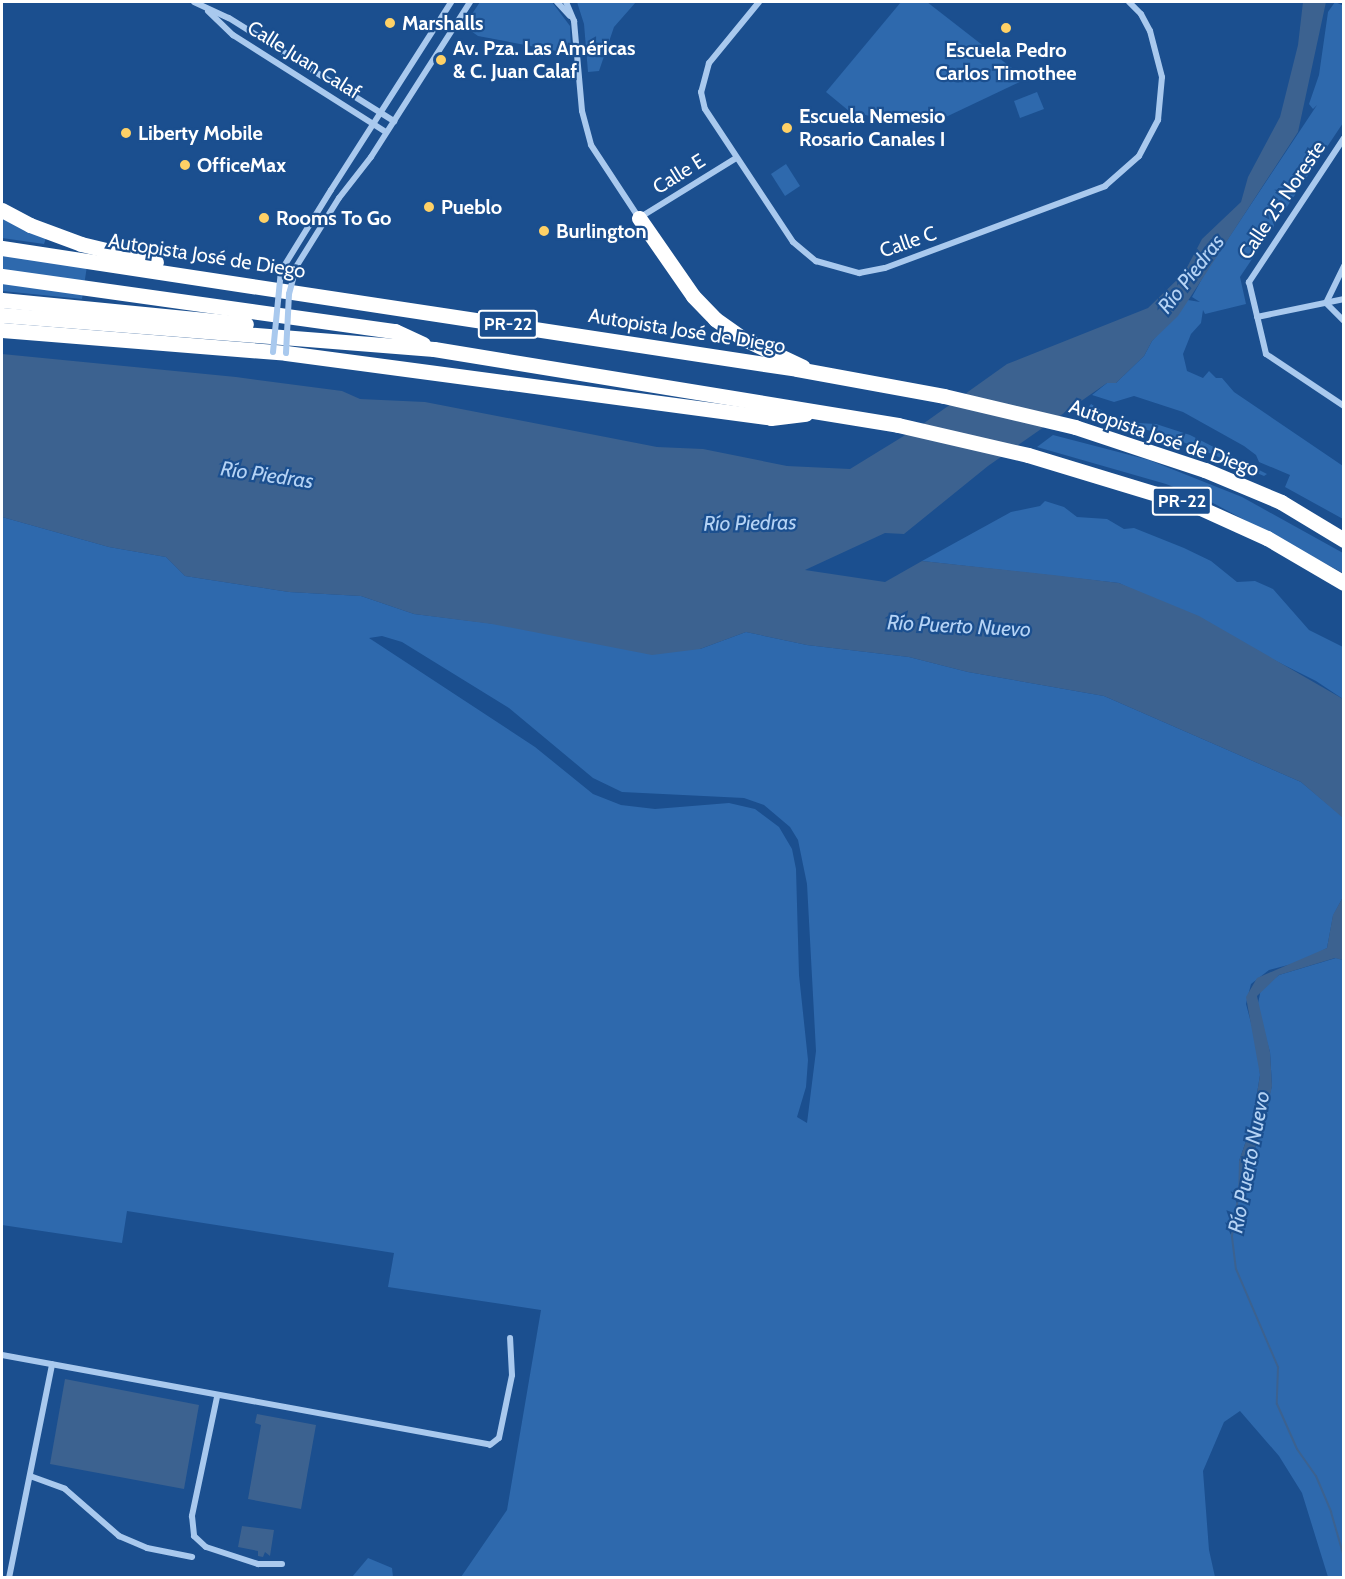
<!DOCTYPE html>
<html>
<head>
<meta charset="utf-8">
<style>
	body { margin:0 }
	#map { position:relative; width:1345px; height:1579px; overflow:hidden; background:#1b4f8f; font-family:Cabin,sans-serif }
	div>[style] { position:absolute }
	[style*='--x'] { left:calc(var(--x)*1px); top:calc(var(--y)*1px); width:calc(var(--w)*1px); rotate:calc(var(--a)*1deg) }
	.green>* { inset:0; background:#2e69ad }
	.water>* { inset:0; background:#3c6290 }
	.stream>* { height:2px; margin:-1px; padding:0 1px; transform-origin:1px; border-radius:1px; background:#3c6290 }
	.minor>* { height:6px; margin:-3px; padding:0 3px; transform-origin:3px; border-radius:3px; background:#a9c9ee }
	.motorway>* { height:15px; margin:-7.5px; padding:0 7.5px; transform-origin:7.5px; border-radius:7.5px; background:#fff }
	.minor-bridge>* { height:6px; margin:-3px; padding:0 3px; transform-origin:3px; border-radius:3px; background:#a9c9ee }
	.dots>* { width:16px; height:16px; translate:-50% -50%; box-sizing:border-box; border:3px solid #1b4f8f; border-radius:50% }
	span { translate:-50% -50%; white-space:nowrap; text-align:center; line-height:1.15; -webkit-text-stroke:4.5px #1b4f8f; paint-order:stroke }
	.shield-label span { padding:2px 4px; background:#1b4f8f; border:2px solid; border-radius:4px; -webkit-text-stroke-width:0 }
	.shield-label { font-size:18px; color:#fff; font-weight:700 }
	.poi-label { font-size:20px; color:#fff; font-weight:700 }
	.left { translate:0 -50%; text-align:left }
	.street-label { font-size:20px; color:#fff }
	.water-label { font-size:21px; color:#b5d3f5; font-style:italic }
	.frame { position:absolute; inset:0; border:3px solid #fff; pointer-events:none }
</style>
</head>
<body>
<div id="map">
	<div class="green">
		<div style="clip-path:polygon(480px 2px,552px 2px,570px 26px,571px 48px,562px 52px,478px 36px,464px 26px)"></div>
		<div style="clip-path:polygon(577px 2px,636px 2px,614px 27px,599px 71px,588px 72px,584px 24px)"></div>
		<div style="clip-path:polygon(901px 2px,927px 2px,1026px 79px,929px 125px,903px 124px,849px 111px,826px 92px)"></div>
		<div style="clip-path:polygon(1335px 2px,1344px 6px,1343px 123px,1240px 277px,1246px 304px,1205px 314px,1203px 310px,1201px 323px,1191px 334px,1183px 354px,1187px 371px,1203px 378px,1209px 371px,1216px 378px,1222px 378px,1234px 392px,1343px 466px,1343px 519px,1285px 487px,1290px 475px,1259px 462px,1256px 455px,1244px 446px,1183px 412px,1134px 396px,1114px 402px,1092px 395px,1107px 383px,1116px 383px,1144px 356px,1152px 341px,1188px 300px,1200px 302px,1192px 297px,1204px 275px,1317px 105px,1313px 109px,1309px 104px,1319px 75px,1328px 12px)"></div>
		<div style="clip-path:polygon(1037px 92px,1044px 109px,1020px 118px,1014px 101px)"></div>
		<div style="clip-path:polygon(786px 164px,800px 186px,785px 196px,771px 174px)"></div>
		<div style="clip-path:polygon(2px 218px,46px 238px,44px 244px,2px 238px)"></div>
		<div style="clip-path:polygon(2px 254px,87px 266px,82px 299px,2px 291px)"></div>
		<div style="clip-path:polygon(1091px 404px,1120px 422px,1156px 424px,1190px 435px,1267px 474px,1264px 476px,1164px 434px,1091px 417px,1085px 412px)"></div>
		<div style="clip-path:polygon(1053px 435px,1149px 460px,1242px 497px,1343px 553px,1343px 573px,1213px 503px,1166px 484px,1037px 447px)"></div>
		<div style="clip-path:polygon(1045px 501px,1064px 507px,1077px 517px,1107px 519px,1124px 529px,1134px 528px,1184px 548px,1211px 561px,1237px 582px,1255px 581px,1273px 589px,1309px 630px,1343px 647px,1343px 699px,1316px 681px,1119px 583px,922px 561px,1011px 512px,1040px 506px)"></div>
		<div style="clip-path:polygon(evenodd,2px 517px,109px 547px,166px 557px,185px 576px,289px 592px,361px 596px,414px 614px,700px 649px,746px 632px,807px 645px,909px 657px,968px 672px,1104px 696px,1301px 782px,1343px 817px,1343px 897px,1333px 916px,1327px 948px,1303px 961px,1269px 970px,1251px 984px,1246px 1004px,1258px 1049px,1260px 1075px,1252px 1124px,1239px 1161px,1247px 1178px,1272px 1086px,1270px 1052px,1257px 1008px,1261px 989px,1279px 975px,1336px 958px,1343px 960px,1343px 1577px,1328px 1577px,1302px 1493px,1279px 1456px,1240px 1411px,1224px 1422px,1203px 1471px,1209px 1550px,1215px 1577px,461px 1577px,507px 1510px,541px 1310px,388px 1287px,394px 1253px,127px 1211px,122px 1243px,2px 1225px,2px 517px,382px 636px,402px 642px,509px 708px,593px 778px,622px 792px,744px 798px,764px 805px,790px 827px,798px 840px,807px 884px,816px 1051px,807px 1123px,797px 1117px,806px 1087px,808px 1060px,799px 975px,796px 869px,792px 849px,779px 827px,755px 809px,729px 803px,655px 809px,621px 805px,593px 794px,535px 747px,369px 638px,382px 636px)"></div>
		<div style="clip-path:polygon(368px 1558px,392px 1568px,393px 1577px,352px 1577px)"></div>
	</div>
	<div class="water">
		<div style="clip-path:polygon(1303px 2px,1326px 2px,1298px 132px,1178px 316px,1152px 341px,1144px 356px,1116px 383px,1107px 383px,988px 466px,904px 534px,885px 533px,805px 570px,885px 582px,922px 561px,1053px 575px,1119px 583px,1199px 616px,1343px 699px,1343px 818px,1301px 782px,1104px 696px,968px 672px,909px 657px,807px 645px,746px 632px,700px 649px,652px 655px,492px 624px,414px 614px,361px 596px,289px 592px,185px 576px,166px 557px,109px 547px,2px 517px,2px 354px,236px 377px,342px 391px,360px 399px,425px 402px,657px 447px,703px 449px,787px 466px,850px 469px,920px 426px,1007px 364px,1148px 308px,1184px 273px,1202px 239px,1241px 202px,1248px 177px,1280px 117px,1298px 45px)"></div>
		<div style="clip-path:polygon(1343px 897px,1343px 960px,1335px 958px,1279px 975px,1257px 996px,1270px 1052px,1272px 1086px,1266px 1115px,1238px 1199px,1239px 1161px,1252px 1124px,1260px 1075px,1246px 997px,1257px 978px,1327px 948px,1333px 915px)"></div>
		<div style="clip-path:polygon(65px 1379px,199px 1405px,184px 1489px,50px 1464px)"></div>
		<div style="clip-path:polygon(257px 1414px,316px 1425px,301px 1509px,248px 1499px,261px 1425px,255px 1423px)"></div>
		<div style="clip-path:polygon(242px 1526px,274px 1530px,270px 1556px,265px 1552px,263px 1557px,258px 1556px,258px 1551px,238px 1547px)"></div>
	</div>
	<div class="stream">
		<div style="--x:1238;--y:1198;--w:39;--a:99"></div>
		<div style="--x:1232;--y:1237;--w:32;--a:83"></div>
		<div style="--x:1236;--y:1269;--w:107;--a:66.8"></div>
		<div style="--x:1278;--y:1367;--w:37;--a:92"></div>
		<div style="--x:1277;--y:1404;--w:49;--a:66"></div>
		<div style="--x:1297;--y:1449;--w:33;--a:55"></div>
		<div style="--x:1316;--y:1476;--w:39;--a:67"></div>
		<div style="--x:1331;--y:1512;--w:47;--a:73.9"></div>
	</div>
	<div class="minor">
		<div style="--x:194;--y:2;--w:38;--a:25"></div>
		<div style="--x:229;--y:18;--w:195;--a:32"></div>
		<div style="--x:557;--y:2;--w:19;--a:47"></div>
		<div style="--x:566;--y:2;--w:21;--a:67"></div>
		<div style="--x:574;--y:21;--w:90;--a:84.9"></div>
		<div style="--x:582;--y:111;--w:35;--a:75"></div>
		<div style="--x:591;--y:145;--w:87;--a:56.7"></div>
		<div style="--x:639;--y:218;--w:114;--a:-31.7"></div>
		<div style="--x:759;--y:2;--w:79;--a:129.3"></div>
		<div style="--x:709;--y:63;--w:30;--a:105"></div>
		<div style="--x:701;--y:92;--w:17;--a:77"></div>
		<div style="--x:705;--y:109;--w:159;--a:56.5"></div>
		<div style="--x:793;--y:242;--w:30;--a:40"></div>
		<div style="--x:816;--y:261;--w:45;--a:15.6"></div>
		<div style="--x:859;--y:273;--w:26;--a:-11"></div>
		<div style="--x:885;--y:268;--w:235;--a:-20.4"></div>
		<div style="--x:1105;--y:186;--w:45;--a:-41.4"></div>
		<div style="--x:1139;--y:156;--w:41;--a:-62.2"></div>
		<div style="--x:1158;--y:120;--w:43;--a:-84.7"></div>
		<div style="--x:1162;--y:77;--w:48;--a:-104.6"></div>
		<div style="--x:1150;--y:31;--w:19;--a:-118"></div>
		<div style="--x:1141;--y:14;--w:17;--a:-135"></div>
		<div style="--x:208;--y:11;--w:35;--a:44"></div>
		<div style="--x:233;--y:35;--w:181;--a:32.4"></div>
		<div style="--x:1344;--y:138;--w:173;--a:123.4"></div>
		<div style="--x:1249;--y:282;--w:74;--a:76.7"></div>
		<div style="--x:1266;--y:354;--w:94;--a:33.7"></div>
		<div style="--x:331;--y:190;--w:223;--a:-57.4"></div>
		<div style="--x:339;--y:198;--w:52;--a:-52"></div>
		<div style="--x:371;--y:157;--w:184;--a:-57.4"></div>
		<div style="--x:1344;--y:266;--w:41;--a:115.9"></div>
		<div style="--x:1326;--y:303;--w:25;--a:45"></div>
		<div style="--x:1257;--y:317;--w:89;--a:-11.7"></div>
		<div style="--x:2;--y:1355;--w:496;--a:10.4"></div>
		<div style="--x:490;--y:1445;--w:11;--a:-38"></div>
		<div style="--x:499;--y:1438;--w:64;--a:-78.3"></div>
		<div style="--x:512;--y:1375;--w:37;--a:-93"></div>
		<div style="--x:217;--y:1397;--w:122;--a:101.9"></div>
		<div style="--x:192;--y:1516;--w:20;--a:84"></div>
		<div style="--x:194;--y:1536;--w:16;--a:43"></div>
		<div style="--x:206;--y:1547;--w:55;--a:18.1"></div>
		<div style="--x:258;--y:1564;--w:24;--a:0"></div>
		<div style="--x:30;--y:1476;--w:37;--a:20"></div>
		<div style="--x:65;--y:1489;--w:72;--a:41"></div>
		<div style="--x:119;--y:1536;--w:30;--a:23"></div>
		<div style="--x:147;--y:1548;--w:46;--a:11.3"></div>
		<div style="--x:9;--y:1578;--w:218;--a:-78.6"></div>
	</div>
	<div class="motorway">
		<div style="--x:2;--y:210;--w:32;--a:28"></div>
		<div style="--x:30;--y:225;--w:54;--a:20.4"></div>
		<div style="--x:81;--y:244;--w:77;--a:13.5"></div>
		<div style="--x:639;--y:218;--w:95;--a:55.3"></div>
		<div style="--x:693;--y:296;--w:32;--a:46"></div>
		<div style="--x:715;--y:319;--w:35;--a:35"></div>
		<div style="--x:744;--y:339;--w:65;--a:25.4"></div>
		<div style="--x:2;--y:248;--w:804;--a:8.65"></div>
		<div style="--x:797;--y:369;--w:149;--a:10.4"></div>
		<div style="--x:944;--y:396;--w:135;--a:13.3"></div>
		<div style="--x:1075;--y:427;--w:137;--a:18.3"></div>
		<div style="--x:1205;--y:470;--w:82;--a:22.8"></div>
		<div style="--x:1281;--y:502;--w:74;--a:31.1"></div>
		<div style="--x:2;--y:276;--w:397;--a:8"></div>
		<div style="--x:395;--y:331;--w:31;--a:25"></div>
		<div style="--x:2;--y:300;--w:245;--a:5.6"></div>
		<div style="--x:2;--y:315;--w:433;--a:4.5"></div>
		<div style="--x:434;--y:349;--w:470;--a:9.3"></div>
		<div style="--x:898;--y:425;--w:133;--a:13"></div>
		<div style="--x:1028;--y:455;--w:176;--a:16.9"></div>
		<div style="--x:1196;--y:506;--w:78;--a:24.3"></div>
		<div style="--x:1267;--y:538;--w:89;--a:30.3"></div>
		<div style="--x:2;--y:330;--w:285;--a:4.6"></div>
		<div style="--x:286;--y:353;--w:489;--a:7.6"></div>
		<div style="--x:771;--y:418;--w:35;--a:-7"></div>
	</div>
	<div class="minor-bridge">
		<div style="--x:273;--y:352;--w:81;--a:-84.4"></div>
		<div style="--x:281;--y:271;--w:95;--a:-58.3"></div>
		<div style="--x:286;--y:353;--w:59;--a:-87.1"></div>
		<div style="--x:289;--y:294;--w:28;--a:-75"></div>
		<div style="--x:296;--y:267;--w:81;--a:-58.1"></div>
	</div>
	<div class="dots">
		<div style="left:390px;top:23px;background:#ffd166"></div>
		<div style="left:1006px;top:28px;background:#ffd166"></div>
		<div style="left:441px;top:60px;background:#ffd166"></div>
		<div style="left:787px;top:128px;background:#ffd166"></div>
		<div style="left:126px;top:133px;background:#ffd166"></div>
		<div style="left:185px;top:165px;background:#ffd166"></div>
		<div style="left:429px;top:207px;background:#ffd166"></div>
		<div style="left:264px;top:218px;background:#ffd166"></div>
		<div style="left:544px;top:231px;background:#ffd166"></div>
	</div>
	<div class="shield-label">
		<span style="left:508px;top:324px">PR-22</span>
		<span style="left:1182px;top:501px">PR-22</span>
	</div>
	<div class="poi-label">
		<span class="left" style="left:402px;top:23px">Marshalls</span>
		<span class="left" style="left:453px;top:60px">Av. Pza. Las Américas<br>&amp; C. Juan Calaf</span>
		<span style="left:1006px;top:62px">Escuela Pedro<br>Carlos Timothee</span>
		<span class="left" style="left:799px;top:128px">Escuela Nemesio<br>Rosario Canales I</span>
		<span class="left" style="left:138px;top:133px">Liberty Mobile</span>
		<span class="left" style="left:197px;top:165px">OfficeMax</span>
		<span class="left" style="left:441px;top:207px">Pueblo</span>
		<span class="left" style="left:276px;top:218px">Rooms To Go</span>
		<span class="left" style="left:556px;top:231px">Burlington</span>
	</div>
	<div class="street-label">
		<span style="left:304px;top:60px;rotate:32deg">Calle Juan Calaf</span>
		<span style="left:679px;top:174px;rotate:-32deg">Calle E</span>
		<span style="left:1282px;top:200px;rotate:-56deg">Calle 25 Noreste</span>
		<span style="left:908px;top:242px;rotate:-19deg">Calle C</span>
		<span style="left:207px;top:256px;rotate:9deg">Autopista José de Diego</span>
		<span style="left:687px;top:331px;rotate:9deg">Autopista José de Diego</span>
		<span style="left:1164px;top:438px;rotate:19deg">Autopista José de Diego</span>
	</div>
	<div class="water-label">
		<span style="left:1191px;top:274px;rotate:-52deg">Río Piedras</span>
		<span style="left:267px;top:475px;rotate:8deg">Río Piedras</span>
		<span style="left:750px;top:523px;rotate:-1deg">Río Piedras</span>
		<span style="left:959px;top:626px;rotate:3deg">Río Puerto Nuevo</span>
		<span style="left:1249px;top:1162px;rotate:-79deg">Río Puerto Nuevo</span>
	</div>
	<div class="frame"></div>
</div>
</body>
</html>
